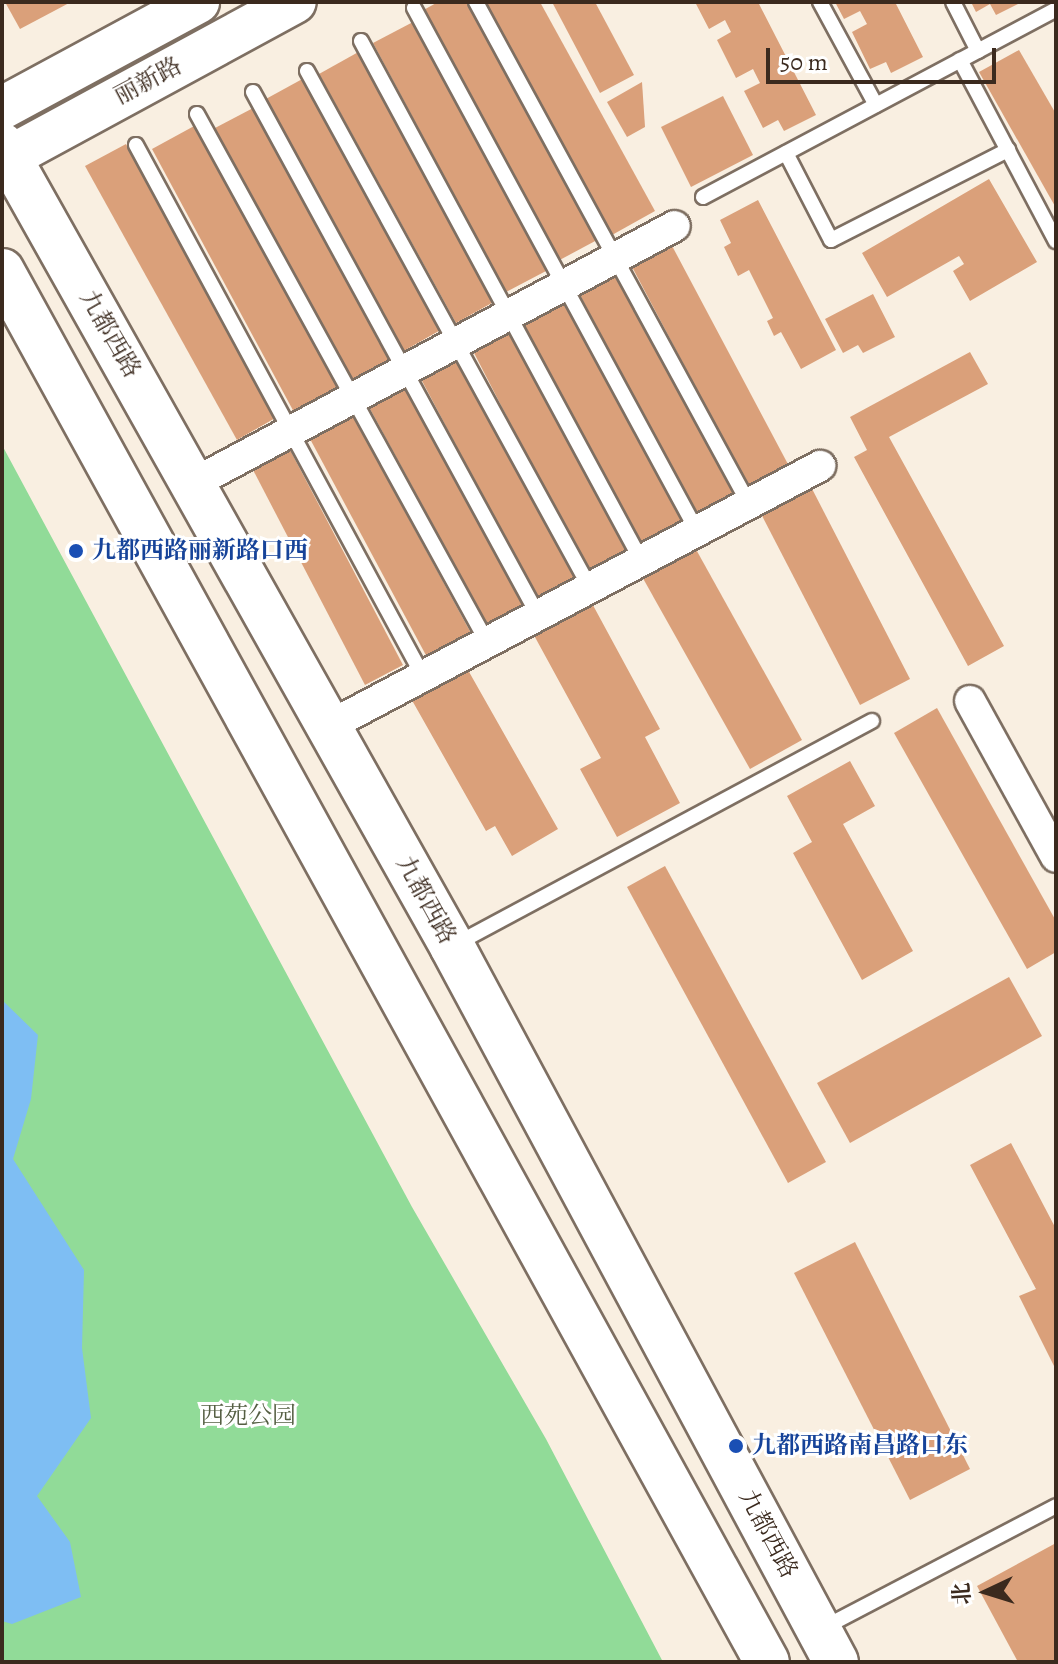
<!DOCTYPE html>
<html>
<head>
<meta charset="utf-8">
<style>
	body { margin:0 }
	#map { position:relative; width:1058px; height:1664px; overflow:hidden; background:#f9efe1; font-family:Alegreya,"Noto Serif SC",serif }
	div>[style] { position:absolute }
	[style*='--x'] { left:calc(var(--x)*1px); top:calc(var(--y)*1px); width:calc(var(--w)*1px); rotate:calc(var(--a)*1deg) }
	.green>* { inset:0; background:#91db98 }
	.water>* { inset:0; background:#7ebef3 }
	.building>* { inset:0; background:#daa07a }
	.roads { filter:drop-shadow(2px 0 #7e6f62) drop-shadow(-2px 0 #7e6f62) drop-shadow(0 2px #7e6f62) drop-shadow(0 -2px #7e6f62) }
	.service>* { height:14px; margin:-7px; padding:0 7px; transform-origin:7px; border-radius:7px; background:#fff }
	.minor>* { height:30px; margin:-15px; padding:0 15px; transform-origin:15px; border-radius:15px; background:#fff }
	.secondary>* { height:42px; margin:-21px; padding:0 21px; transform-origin:21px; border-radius:21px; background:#fff }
	.primary>* { height:44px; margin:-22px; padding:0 22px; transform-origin:22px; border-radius:22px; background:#fff }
	.dots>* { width:22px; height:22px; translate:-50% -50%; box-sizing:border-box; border:4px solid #fff; border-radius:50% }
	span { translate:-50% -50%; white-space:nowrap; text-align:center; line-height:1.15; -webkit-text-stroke:6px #fff; paint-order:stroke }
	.street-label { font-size:24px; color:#3b2a1e }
	.transit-label { font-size:24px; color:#164399; font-weight:700 }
	.left { translate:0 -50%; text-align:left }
	.park-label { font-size:24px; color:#555f43 }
	.frame { position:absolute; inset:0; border:4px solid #3b2a1e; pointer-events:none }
	.north { position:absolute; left:946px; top:1552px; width:80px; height:80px; -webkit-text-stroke:6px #fff; paint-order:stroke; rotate:266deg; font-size:22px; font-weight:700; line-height:32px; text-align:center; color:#3b2a1e }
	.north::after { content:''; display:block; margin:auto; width:28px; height:36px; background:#3b2a1e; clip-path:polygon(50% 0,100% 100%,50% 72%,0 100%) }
	.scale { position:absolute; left:766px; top:48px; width:230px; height:36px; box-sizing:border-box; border:4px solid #3b2a1e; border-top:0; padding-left:10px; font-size:24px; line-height:28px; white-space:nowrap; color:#3b2a1e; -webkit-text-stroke:6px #fff; paint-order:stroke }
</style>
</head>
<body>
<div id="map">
	<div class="green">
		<div style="clip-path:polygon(2px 445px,412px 1207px,546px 1439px,663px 1662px,2px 1662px)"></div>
	</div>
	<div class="water">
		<div style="clip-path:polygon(2px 1000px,38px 1035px,31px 1099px,13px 1159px,84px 1270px,82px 1348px,91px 1418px,37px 1496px,70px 1542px,81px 1597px,12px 1624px,2px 1621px)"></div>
	</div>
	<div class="building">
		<div style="clip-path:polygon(5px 2px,71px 2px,20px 29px)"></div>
		<div style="clip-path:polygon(438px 2px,467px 2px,597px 240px,556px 262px,420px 12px)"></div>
		<div style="clip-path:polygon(484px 2px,540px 2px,655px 211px,612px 235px)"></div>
		<div style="clip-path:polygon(552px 2px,595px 2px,634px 75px,600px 93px)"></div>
		<div style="clip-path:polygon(695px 2px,758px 2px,816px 115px,784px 131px,778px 120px,763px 128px,744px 91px,760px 83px,753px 69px,736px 78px,717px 40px,731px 32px,725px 20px,709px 29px)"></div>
		<div style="clip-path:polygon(835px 2px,895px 2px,923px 57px,891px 73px,886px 62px,870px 69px,852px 32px,867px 24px,860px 11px,844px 19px)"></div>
		<div style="clip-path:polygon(971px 2px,1022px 2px,996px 15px,990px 4px,976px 12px)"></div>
		<div style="clip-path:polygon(413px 22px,546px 271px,506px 292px,373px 43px)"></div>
		<div style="clip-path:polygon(362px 50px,499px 299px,456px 323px,319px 74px)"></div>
		<div style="clip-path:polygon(1019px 50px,1056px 114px,1056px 208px,979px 72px)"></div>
		<div style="clip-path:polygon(306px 77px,444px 328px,402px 352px,264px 100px)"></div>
		<div style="clip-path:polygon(642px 82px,645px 127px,627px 137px,607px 102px)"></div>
		<div style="clip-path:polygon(723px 96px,753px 155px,691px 187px,661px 127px)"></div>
		<div style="clip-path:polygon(257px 106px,395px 365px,353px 387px,215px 128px)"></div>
		<div style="clip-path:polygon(196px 125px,340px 389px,295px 414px,152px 149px)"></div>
		<div style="clip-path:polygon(126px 144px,277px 417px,237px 440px,85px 166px)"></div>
		<div style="clip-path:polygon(989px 179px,1037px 262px,970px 301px,953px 271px,964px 264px,959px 256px,887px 297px,862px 253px)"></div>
		<div style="clip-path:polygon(758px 200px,836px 350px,801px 369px,781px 332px,774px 336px,767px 321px,773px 318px,749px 270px,738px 276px,724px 247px,731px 243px,720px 220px)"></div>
		<div style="clip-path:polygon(670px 242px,790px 468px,750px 490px,630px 263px)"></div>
		<div style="clip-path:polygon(618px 267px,737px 495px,696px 517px,577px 289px)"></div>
		<div style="clip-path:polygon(873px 294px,895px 337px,863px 353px,858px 345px,843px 353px,825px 319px)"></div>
		<div style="clip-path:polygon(568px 300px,688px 520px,643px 546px,522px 325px)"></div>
		<div style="clip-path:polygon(512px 328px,628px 553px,588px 574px,472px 349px)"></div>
		<div style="clip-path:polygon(970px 352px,988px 384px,889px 437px,1004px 646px,968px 666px,854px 457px,867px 450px,850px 417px)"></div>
		<div style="clip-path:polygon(458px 356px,577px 580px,538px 601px,420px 377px)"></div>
		<div style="clip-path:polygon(408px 386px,527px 605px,488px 626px,369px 407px)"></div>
		<div style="clip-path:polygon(352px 414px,472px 635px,428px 659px,309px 437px)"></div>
		<div style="clip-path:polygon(289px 448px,403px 665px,365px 685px,252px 468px)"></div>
		<div style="clip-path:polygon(808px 481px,910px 679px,860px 705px,758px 508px)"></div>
		<div style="clip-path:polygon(693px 544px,802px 740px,750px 769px,640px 573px)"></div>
		<div style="clip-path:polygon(588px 596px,660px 729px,645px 737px,680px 803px,617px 837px,580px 769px,601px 758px,530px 628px)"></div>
		<div style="clip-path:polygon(464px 663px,558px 829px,512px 856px,495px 826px,486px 831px,409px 695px)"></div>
		<div style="clip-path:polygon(937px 708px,1056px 921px,1056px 952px,1027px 969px,894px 733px)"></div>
		<div style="clip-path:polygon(850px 761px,875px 806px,843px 824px,913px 951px,862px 980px,793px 853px,812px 842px,787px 796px)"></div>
		<div style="clip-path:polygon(665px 866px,826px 1162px,788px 1183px,627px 887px)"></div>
		<div style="clip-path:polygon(1009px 977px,1042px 1036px,850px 1143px,817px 1083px)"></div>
		<div style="clip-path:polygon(1011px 1143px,1056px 1229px,1056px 1370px,1019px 1296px,1036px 1289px,970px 1165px)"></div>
		<div style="clip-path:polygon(855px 1242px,970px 1469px,910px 1500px,794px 1273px)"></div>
		<div style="clip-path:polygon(1056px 1543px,1056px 1662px,1018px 1662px,977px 1586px)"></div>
	</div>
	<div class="roads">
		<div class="service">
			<div style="--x:476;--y:2;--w:571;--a:61.46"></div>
			<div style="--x:820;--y:2;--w:117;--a:61.5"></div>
			<div style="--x:953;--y:2;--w:55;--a:63"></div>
			<div style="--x:414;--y:8;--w:595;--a:61.58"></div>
			<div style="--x:361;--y:41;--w:590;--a:61.65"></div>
			<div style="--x:960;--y:60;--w:205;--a:62.1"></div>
			<div style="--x:307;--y:71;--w:589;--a:61.3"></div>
			<div style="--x:253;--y:92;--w:596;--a:61.41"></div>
			<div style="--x:197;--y:114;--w:602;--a:61.22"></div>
			<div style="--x:136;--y:145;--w:604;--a:61.61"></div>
			<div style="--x:786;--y:153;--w:98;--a:62.7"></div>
			<div style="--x:831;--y:240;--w:199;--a:-27"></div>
			<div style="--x:703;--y:197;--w:400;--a:-28"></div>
			<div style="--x:456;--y:944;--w:472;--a:-28.2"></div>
			<div style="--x:823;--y:1628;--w:263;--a:-27.6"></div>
		</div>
		<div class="minor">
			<div style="--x:194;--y:483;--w:545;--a:-28.12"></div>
			<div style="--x:970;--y:701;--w:178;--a:61.1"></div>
			<div style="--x:329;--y:726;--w:556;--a:-27.9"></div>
		</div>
		<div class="secondary">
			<div style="--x:2;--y:108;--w:223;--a:-28.4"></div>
			<div style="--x:2;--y:161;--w:333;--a:-28.5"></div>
		</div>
		<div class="primary">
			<div style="--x:2;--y:145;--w:919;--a:60.67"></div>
			<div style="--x:452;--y:946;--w:812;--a:61.79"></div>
			<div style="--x:2;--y:271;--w:1587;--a:61.19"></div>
		</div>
	</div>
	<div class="dots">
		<div style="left:76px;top:551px;background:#1a4fb4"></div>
		<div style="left:736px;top:1446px;background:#1a4fb4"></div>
	</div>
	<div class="street-label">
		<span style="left:148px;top:81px;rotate:-28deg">丽新路</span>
		<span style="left:110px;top:334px;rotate:60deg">九都西路</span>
		<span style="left:426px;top:900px;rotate:61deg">九都西路</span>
		<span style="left:768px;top:1534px;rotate:62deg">九都西路</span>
	</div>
	<div class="transit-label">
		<span class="left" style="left:92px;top:551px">九都西路丽新路口西</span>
		<span class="left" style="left:752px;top:1446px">九都西路南昌路口东</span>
	</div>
	<div class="park-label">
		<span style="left:248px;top:1416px">西苑公园</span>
	</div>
	<div class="frame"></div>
	<div class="north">北</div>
	<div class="scale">50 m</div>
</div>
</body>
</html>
